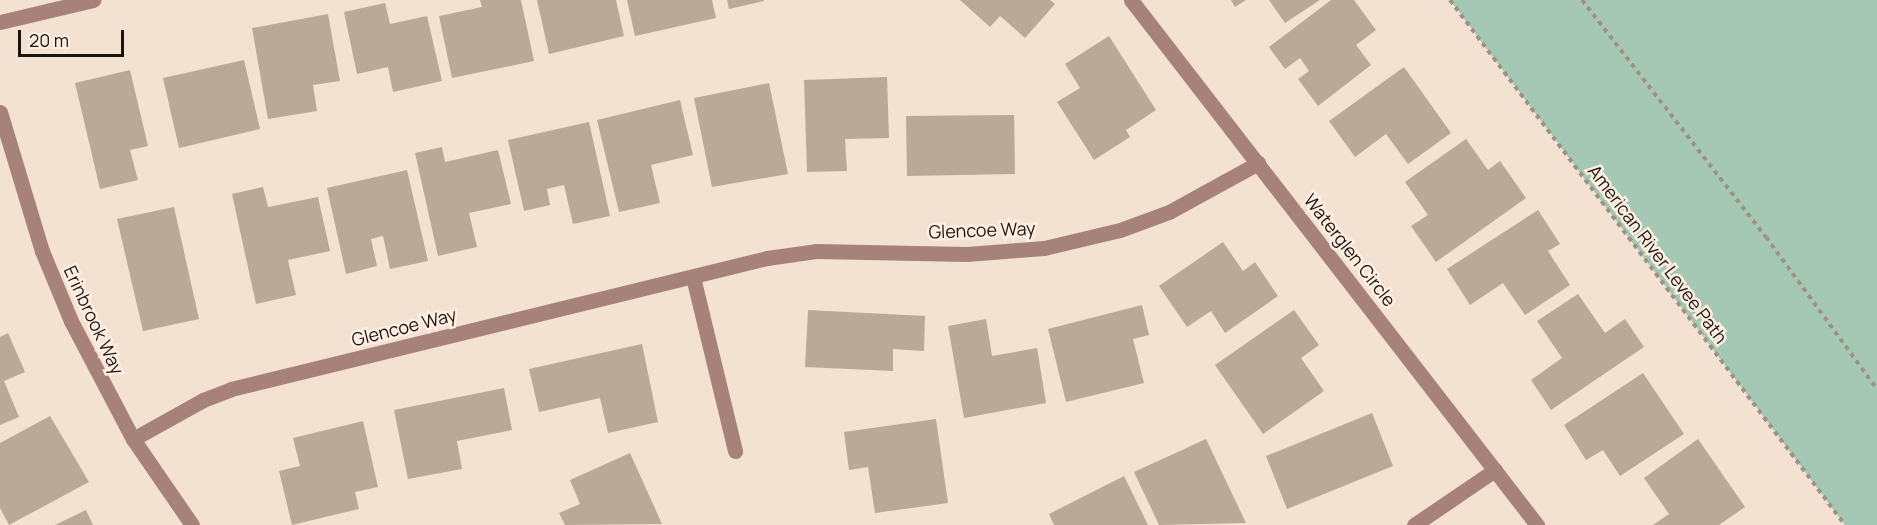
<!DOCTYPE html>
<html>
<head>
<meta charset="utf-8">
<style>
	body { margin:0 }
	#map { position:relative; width:1877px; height:525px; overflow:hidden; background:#f3e1d1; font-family:Manrope,sans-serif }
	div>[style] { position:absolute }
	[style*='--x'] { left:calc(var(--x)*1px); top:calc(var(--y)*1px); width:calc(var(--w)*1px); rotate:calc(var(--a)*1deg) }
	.green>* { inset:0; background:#a5c8b5 }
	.building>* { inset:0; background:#baa999 }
	.path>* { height:4px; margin-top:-2px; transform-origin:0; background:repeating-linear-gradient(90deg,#9e9185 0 4.5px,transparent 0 9px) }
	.minor>* { height:15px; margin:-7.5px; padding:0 7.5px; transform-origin:7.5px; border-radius:7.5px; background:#a7827a }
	span { translate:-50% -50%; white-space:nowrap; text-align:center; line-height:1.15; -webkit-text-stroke:5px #feefe2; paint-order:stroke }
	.street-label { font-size:18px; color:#1b150f }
	.scale { position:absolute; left:18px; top:30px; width:106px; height:27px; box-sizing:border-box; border:3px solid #1b150f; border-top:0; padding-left:8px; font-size:18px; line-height:21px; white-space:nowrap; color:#1b150f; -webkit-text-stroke:4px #feefe2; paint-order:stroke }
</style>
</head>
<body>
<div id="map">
	<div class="green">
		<div style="clip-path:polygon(1450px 0,1877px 0,1877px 525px,1845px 525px)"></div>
	</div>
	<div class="building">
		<div style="clip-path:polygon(480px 0,521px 0,534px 61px,452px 78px,439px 16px,482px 7px)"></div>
		<div style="clip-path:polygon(537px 0,616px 0,624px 36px,549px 54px)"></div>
		<div style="clip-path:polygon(627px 0,712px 0,716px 18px,635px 36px)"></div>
		<div style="clip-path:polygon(727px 0,764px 0,764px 1px,729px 9px)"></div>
		<div style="clip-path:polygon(960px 0,1050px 0,1055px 4px,1025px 38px,1000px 16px,990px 27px)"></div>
		<div style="clip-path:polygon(1231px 0,1246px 0,1235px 7px)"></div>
		<div style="clip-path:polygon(1269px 0,1320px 0,1285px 23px)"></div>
		<div style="clip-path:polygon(1331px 0,1354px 0,1376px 30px,1356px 45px,1371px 65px,1318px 106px,1298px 79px,1309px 71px,1300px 58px,1285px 69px,1269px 47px)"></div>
		<div style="clip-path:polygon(385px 3px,390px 24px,427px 16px,442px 81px,393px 92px,388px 67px,357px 74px,344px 12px)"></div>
		<div style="clip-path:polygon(328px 14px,340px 81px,313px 85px,317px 111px,268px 119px,252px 28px)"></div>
		<div style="clip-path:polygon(1109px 36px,1156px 110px,1126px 130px,1130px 137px,1094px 160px,1057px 102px,1080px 88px,1065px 64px)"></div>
		<div style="clip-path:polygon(244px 60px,260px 129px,179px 148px,163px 78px)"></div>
		<div style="clip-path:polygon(1404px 67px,1451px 133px,1408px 164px,1386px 134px,1355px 157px,1329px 121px)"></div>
		<div style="clip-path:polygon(130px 70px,148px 146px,130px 150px,138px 180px,100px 189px,75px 83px)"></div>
		<div style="clip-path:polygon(887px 77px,889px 138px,845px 139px,847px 171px,807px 172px,804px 80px)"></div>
		<div style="clip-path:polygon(769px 83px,788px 174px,712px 187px,694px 98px)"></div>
		<div style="clip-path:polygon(680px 100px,693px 155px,651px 165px,660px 203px,619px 212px,597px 120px)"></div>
		<div style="clip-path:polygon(1014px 115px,1015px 174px,907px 176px,906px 116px)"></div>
		<div style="clip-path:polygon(589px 122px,610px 216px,573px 224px,564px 185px,547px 189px,550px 205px,524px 211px,508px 140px)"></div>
		<div style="clip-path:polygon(1466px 139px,1488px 170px,1500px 161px,1526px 198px,1436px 262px,1411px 226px,1428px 215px,1405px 182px)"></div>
		<div style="clip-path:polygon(442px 147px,445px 162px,498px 150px,511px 204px,469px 213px,477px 247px,438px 256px,415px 153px)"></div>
		<div style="clip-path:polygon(407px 170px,428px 261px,390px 269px,383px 236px,371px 239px,377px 266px,346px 274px,327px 188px)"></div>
		<div style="clip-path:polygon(263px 187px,268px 207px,318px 197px,330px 251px,288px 260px,296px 295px,256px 304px,232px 194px)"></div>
		<div style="clip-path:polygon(174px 207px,199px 319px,143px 331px,117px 219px)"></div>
		<div style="clip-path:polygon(1538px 210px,1560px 244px,1548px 251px,1570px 285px,1525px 315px,1503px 283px,1470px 305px,1447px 269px)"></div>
		<div style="clip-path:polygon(1223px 242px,1243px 271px,1255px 262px,1278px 296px,1225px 333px,1211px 311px,1187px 327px,1159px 286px)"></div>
		<div style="clip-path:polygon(1578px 294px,1605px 333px,1625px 319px,1644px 347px,1551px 410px,1531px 380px,1562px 358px,1537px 321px)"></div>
		<div style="clip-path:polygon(1142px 305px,1149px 335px,1133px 339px,1144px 383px,1066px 402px,1048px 329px)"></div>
		<div style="clip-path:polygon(808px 310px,925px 316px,924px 351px,893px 349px,893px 371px,805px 367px)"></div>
		<div style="clip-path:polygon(1294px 310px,1319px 345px,1301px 358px,1324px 391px,1263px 434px,1215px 365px)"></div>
		<div style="clip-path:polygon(986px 319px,992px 356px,1037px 348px,1046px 403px,964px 418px,948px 326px)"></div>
		<div style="clip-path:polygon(8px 333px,25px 372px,4px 381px,19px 417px,0 425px,0 337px)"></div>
		<div style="clip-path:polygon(642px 344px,658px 422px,608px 433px,600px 398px,539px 412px,529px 369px)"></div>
		<div style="clip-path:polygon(1643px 373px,1684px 434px,1620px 476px,1603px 450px,1586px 460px,1564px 425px)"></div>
		<div style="clip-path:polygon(504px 388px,512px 430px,457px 441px,462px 469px,408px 479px,394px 410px)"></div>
		<div style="clip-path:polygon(1372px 413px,1393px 466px,1287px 509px,1266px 456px)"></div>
		<div style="clip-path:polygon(50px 416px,89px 482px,9px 525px,0 508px,0 443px)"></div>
		<div style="clip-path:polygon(936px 419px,948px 503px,875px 513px,868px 467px,849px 470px,844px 432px)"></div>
		<div style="clip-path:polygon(363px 421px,378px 487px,355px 492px,359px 509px,292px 525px,279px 471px,300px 466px,293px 438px)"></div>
		<div style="clip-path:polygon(1206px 439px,1246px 523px,1159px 525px,1134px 472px)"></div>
		<div style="clip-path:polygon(1698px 439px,1745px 507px,1719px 525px,1653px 525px,1669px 514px,1644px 478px)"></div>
		<div style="clip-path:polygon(630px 453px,662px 524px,565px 525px,559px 513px,580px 504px,570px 480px)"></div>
		<div style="clip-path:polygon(1124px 476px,1148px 525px,1054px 525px,1049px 514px)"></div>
		<div style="clip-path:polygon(86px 510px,93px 525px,55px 525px)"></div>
	</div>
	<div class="path">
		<div style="--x:1450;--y:0;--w:657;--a:53.04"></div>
		<div style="--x:1582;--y:0;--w:300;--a:52.2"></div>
		<div style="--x:1766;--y:237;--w:188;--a:53.9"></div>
	</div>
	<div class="minor">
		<div style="--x:1131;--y:0;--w:664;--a:52.28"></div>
		<div style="--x:0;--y:22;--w:96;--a:-13.3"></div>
		<div style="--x:0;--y:112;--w:145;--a:73.2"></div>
		<div style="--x:42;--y:251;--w:76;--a:67.5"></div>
		<div style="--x:71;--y:321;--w:133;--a:62.3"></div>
		<div style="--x:133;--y:439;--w:104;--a:55.5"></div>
		<div style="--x:693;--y:277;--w:179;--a:76.4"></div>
		<div style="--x:133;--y:439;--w:80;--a:-29.1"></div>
		<div style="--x:203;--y:400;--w:30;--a:-21"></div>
		<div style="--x:231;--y:389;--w:552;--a:-13.73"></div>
		<div style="--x:767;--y:258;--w:49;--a:-8.1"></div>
		<div style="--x:816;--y:251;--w:151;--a:1.1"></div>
		<div style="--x:967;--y:254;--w:77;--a:-4.5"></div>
		<div style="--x:1044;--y:248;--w:78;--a:-13.3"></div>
		<div style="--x:1120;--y:230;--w:52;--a:-20.2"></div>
		<div style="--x:1169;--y:212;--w:102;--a:-28.8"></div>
		<div style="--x:1414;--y:525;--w:98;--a:-34.2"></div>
	</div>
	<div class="street-label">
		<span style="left:982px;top:230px;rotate:-2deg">Glencoe Way</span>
		<span style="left:1350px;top:250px;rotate:52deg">Waterglen Circle</span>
		<span style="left:1658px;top:254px;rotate:53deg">American River Levee Path</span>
		<span style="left:94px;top:320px;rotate:65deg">Erinbrook Way</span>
		<span style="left:404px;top:327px;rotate:-14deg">Glencoe Way</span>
	</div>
	<div class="scale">20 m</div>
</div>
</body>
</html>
